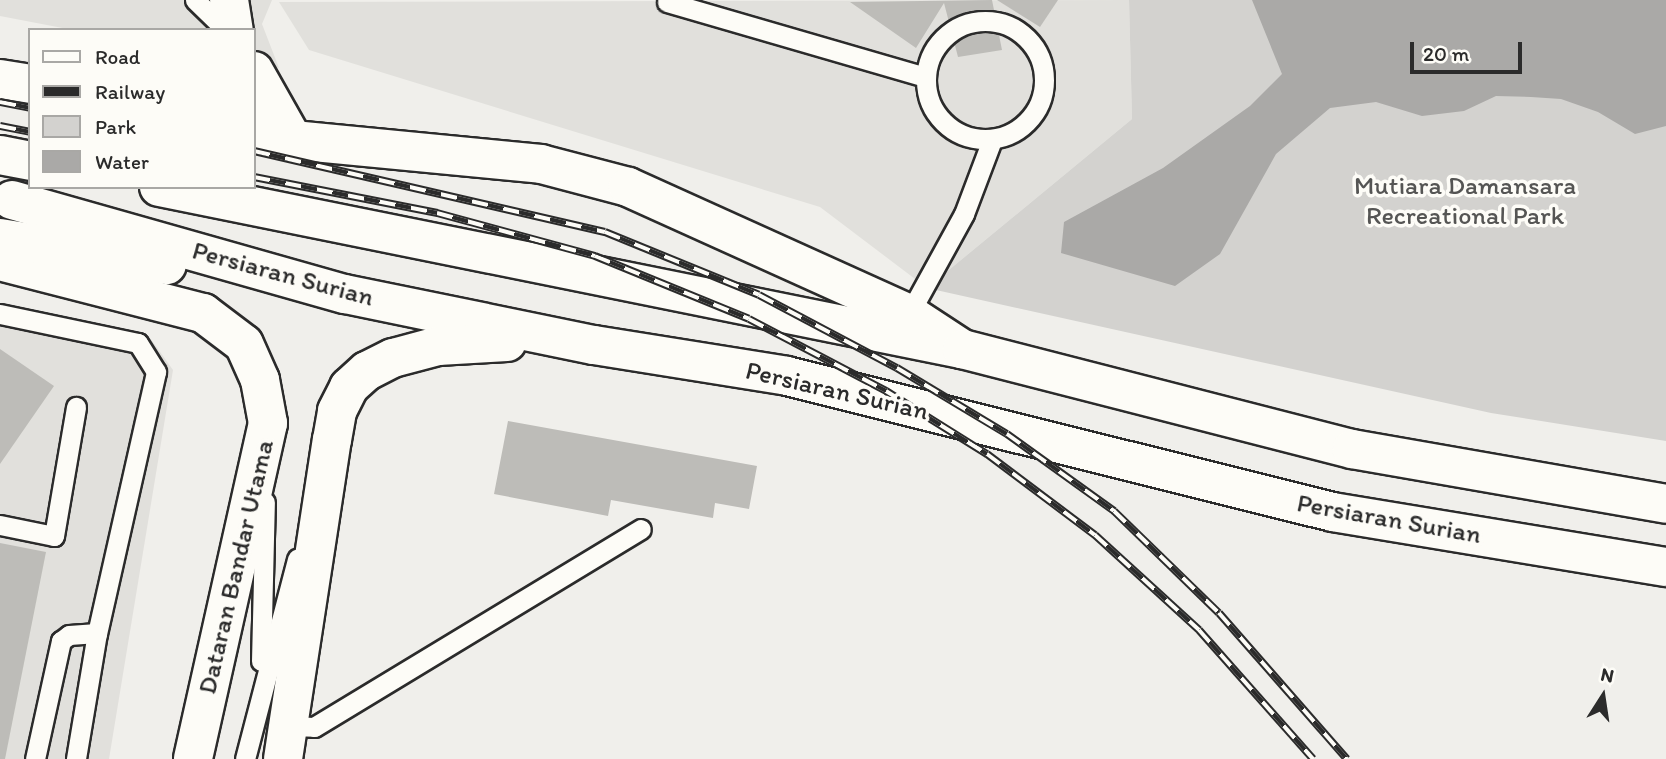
<!DOCTYPE html>
<html>
<head>
<meta charset="utf-8">
<style>
	body { margin:0 }
	#map { position:relative; width:1666px; height:759px; overflow:hidden; background:#f0efeb; font-family:Itim,sans-serif }
	div>[style] { position:absolute }
	[style*='--x'] { left:calc(var(--x)*1px); top:calc(var(--y)*1px); width:calc(var(--w)*1px); rotate:calc(var(--a)*1deg) }
	.built>* { inset:0; background:#e1e0dc }
	.green>* { inset:0; background:#d3d2cf }
	.water>* { inset:0; background:#aaa9a7 }
	.building>* { inset:0; background:#bdbcb8 }
	.roads { filter:drop-shadow(2px 0 #2b2b2b) drop-shadow(-2px 0 #2b2b2b) drop-shadow(0 2px #2b2b2b) drop-shadow(0 -2px #2b2b2b) }
	.lane>* { height:19px; margin:-9.5px; padding:0 9.5px; transform-origin:9.5px; border-radius:9.5px; background:#fdfcf7 }
	.lane>.ring { margin:-9.5px; padding:0; box-sizing:content-box; background:none; border:19px solid #fdfcf7; border-radius:50% }
	.street>* { height:38px; margin:-19px; padding:0 19px; transform-origin:19px; border-radius:19px; background:#fdfcf7 }
	.secondary>* { height:38px; margin:-19px; padding:0 19px; transform-origin:19px; border-radius:19px; background:#fdfcf7 }
	.primary>* { height:38px; margin:-19px; padding:0 19px; transform-origin:19px; border-radius:19px; background:#fdfcf7 }
	.rail>* { height:8px; margin-top:-4px; transform-origin:0; background:repeating-linear-gradient(90deg,#fdfcf7 0 16px,#2b2b2b 0 32px); box-sizing:border-box; border-block:2px solid #2b2b2b }
	span { translate:-50% -50%; white-space:nowrap; text-align:center; line-height:1.15; -webkit-text-stroke:7px #fdfcf7; paint-order:stroke }
	.park-label { font-size:26px; color:#555554 }
	.street-label { font-size:26px; color:#2b2b2b }
	.legend { position:absolute; left:28px; top:28px; width:228px; height:161px; box-sizing:border-box; background:#fdfcf7; border:2px solid #a9a8a5; margin:0; padding:9px 12px; list-style:none; font-size:21px; color:#2b2b2b }
	.legend li { display:flex; align-items:center; gap:14px; height:35px }
	.legend b { width:35px; border:2px solid #a9a8a5 }
	.north { position:absolute; left:1568px; top:661px; width:70px; height:70px; -webkit-text-stroke:5px #fdfcf7; paint-order:stroke; rotate:12deg; font-size:19px; font-weight:700; line-height:28px; text-align:center; color:#2b2b2b }
	.north::after { content:''; display:block; margin:auto; width:24px; height:32px; background:#2b2b2b; clip-path:polygon(50% 0,100% 100%,50% 72%,0 100%) }
	.scale { position:absolute; left:1410px; top:42px; width:112px; height:32px; box-sizing:border-box; border:4px solid #2b2b2b; border-top:0; padding-left:9px; font-size:21px; line-height:24px; white-space:nowrap; color:#2b2b2b; -webkit-text-stroke:5px #fdfcf7; paint-order:stroke }
</style>
</head>
<body>
<div id="map">
	<div class="built">
		<div style="clip-path:polygon(0 0,272px 0,262px 24px,279px 68px,254px 63px,254px 30px,73px 30px,0 16px)"></div>
		<div style="clip-path:polygon(1129px 0,1132px 119px,927px 288px,820px 207px,309px 50px,279px 2px)"></div>
		<div style="clip-path:polygon(0 311px,150px 338px,173px 370px,109px 759px,0 759px)"></div>
	</div>
	<div class="green">
		<div style="clip-path:polygon(1129px 0,1666px 0,1666px 441px,1491px 413px,927px 288px,1132px 119px)"></div>
	</div>
	<div class="water">
		<div style="clip-path:polygon(1252px 0,1666px 0,1666px 126px,1635px 134px,1598px 112px,1561px 99px,1531px 97px,1496px 96px,1464px 111px,1422px 116px,1376px 102px,1330px 108px,1276px 154px,1220px 254px,1175px 286px,1061px 253px,1064px 222px,1163px 168px,1250px 106px,1282px 74px)"></div>
	</div>
	<div class="building">
		<div style="clip-path:polygon(992px 0,1002px 50px,958px 57px,944px 3px,916px 48px,850px 2px)"></div>
		<div style="clip-path:polygon(997px 0,1058px 0,1040px 27px)"></div>
		<div style="clip-path:polygon(0 349px,54px 386px,0 464px)"></div>
		<div style="clip-path:polygon(508px 421px,757px 466px,749px 509px,715px 503px,713px 518px,611px 500px,608px 516px,494px 494px)"></div>
		<div style="clip-path:polygon(0 543px,46px 552px,5px 759px,0 759px)"></div>
	</div>
	<div class="roads">
		<div class="lane">
			<div style="--x:195;--y:0;--w:43;--a:44.1"></div>
			<div style="--x:667;--y:2;--w:269;--a:16.2"></div>
			<div class="ring" style="left:926px;top:21px;width:99px;height:99px"></div>
			<div style="--x:0;--y:314;--w:141;--a:11.9"></div>
			<div style="--x:138;--y:343;--w:34;--a:58"></div>
			<div style="--x:156;--y:372;--w:268;--a:102.7"></div>
			<div style="--x:97;--y:633;--w:128;--a:99.5"></div>
			<div style="--x:909;--y:314;--w:114;--a:-61.2"></div>
			<div style="--x:964;--y:214;--w:79;--a:-69.3"></div>
			<div style="--x:0;--y:525;--w:55;--a:11.5"></div>
			<div style="--x:54;--y:536;--w:131;--a:-80.3"></div>
			<div style="--x:261;--y:661;--w:159;--a:-88.6"></div>
			<div style="--x:289;--y:726;--w:25;--a:2"></div>
			<div style="--x:314;--y:727;--w:382;--a:-31.2"></div>
			<div style="--x:35;--y:759;--w:121;--a:-77.6"></div>
			<div style="--x:61;--y:641;--w:10;--a:-37"></div>
			<div style="--x:69;--y:635;--w:28;--a:-4"></div>
			<div style="--x:245;--y:759;--w:207;--a:-75.4"></div>
		</div>
		<div class="street">
			<div style="--x:229;--y:0;--w:30;--a:81"></div>
			<div style="--x:254;--y:71;--w:79;--a:60.5"></div>
		</div>
		<div class="secondary">
			<div style="--x:0;--y:79;--w:30;--a:9"></div>
			<div style="--x:254;--y:131;--w:40;--a:13"></div>
			<div style="--x:293;--y:140;--w:249;--a:5.5"></div>
			<div style="--x:541;--y:164;--w:90;--a:14.8"></div>
			<div style="--x:628;--y:187;--w:308;--a:24.3"></div>
			<div style="--x:909;--y:314;--w:64;--a:33.4"></div>
			<div style="--x:0;--y:261;--w:210;--a:14.4"></div>
			<div style="--x:203;--y:313;--w:51;--a:37.1"></div>
			<div style="--x:244;--y:344;--w:39;--a:66"></div>
			<div style="--x:260;--y:380;--w:44;--a:79.5"></div>
			<div style="--x:268;--y:423;--w:344;--a:102.6"></div>
			<div style="--x:283;--y:759;--w:323;--a:-81.3"></div>
		</div>
		<div class="primary">
			<div style="--x:0;--y:155;--w:31;--a:11"></div>
			<div style="--x:159;--y:187;--w:819;--a:11.41"></div>
			<div style="--x:962;--y:349;--w:403;--a:14.4"></div>
			<div style="--x:1352;--y:449;--w:319;--a:9.9"></div>
			<div style="--x:12;--y:200;--w:346;--a:15.8"></div>
			<div style="--x:345;--y:294;--w:254;--a:11.6"></div>
			<div style="--x:594;--y:345;--w:195;--a:9.1"></div>
			<div style="--x:787;--y:376;--w:563;--a:13.99"></div>
			<div style="--x:1333;--y:512;--w:338;--a:9.4"></div>
			<div style="--x:0;--y:238;--w:169;--a:9.2"></div>
			<div style="--x:332;--y:440;--w:29;--a:-80"></div>
			<div style="--x:337;--y:411;--w:27;--a:-63"></div>
			<div style="--x:349;--y:387;--w:24;--a:-42"></div>
			<div style="--x:367;--y:371;--w:29;--a:-27"></div>
			<div style="--x:393;--y:358;--w:47;--a:-14.9"></div>
			<div style="--x:438;--y:346;--w:69;--a:-3.3"></div>
		</div>
	</div>
	<div class="rail">
		<div style="--x:0;--y:102;--w:31;--a:11"></div>
		<div style="--x:0;--y:126;--w:31;--a:11"></div>
		<div style="--x:254;--y:151;--w:360;--a:13"></div>
		<div style="--x:605;--y:232;--w:166;--a:22.2"></div>
		<div style="--x:759;--y:295;--w:156;--a:27.9"></div>
		<div style="--x:897;--y:368;--w:128;--a:31"></div>
		<div style="--x:1007;--y:434;--w:132;--a:35.7"></div>
		<div style="--x:1114;--y:511;--w:146;--a:44.2"></div>
		<div style="--x:1219;--y:613;--w:194;--a:48.8"></div>
		<div style="--x:254;--y:177;--w:187;--a:11.1"></div>
		<div style="--x:437;--y:213;--w:164;--a:15.2"></div>
		<div style="--x:595;--y:256;--w:166;--a:22.2"></div>
		<div style="--x:749;--y:319;--w:155;--a:27.7"></div>
		<div style="--x:886;--y:391;--w:119;--a:32"></div>
		<div style="--x:987;--y:454;--w:135;--a:36.9"></div>
		<div style="--x:1095;--y:535;--w:141;--a:42.4"></div>
		<div style="--x:1199;--y:630;--w:172;--a:48.5"></div>
	</div>
	<div class="park-label">
		<span style="left:1465px;top:201px">Mutiara Damansara<br>Recreational Park</span>
	</div>
	<div class="street-label">
		<span style="left:283px;top:274px;rotate:15deg">Persiaran Surian</span>
		<span style="left:837px;top:391px;rotate:13deg">Persiaran Surian</span>
		<span style="left:1389px;top:519px;rotate:10deg">Persiaran Surian</span>
		<span style="left:236px;top:567px;rotate:-77deg">Dataran Bandar Utama</span>
	</div>
	<ul class="legend">
	<li><b style="height:9px;background:#fdfcf7"></b>Road</li>
	<li><b style="height:9px;background:#2b2b2b"></b>Railway</li>
	<li><b style="height:19px;background:#d3d2cf"></b>Park</li>
	<li><b style="height:19px;background:#aaa9a7"></b>Water</li>
	</ul>
	<div class="north">N</div>
	<div class="scale">20 m</div>
</div>
</body>
</html>
